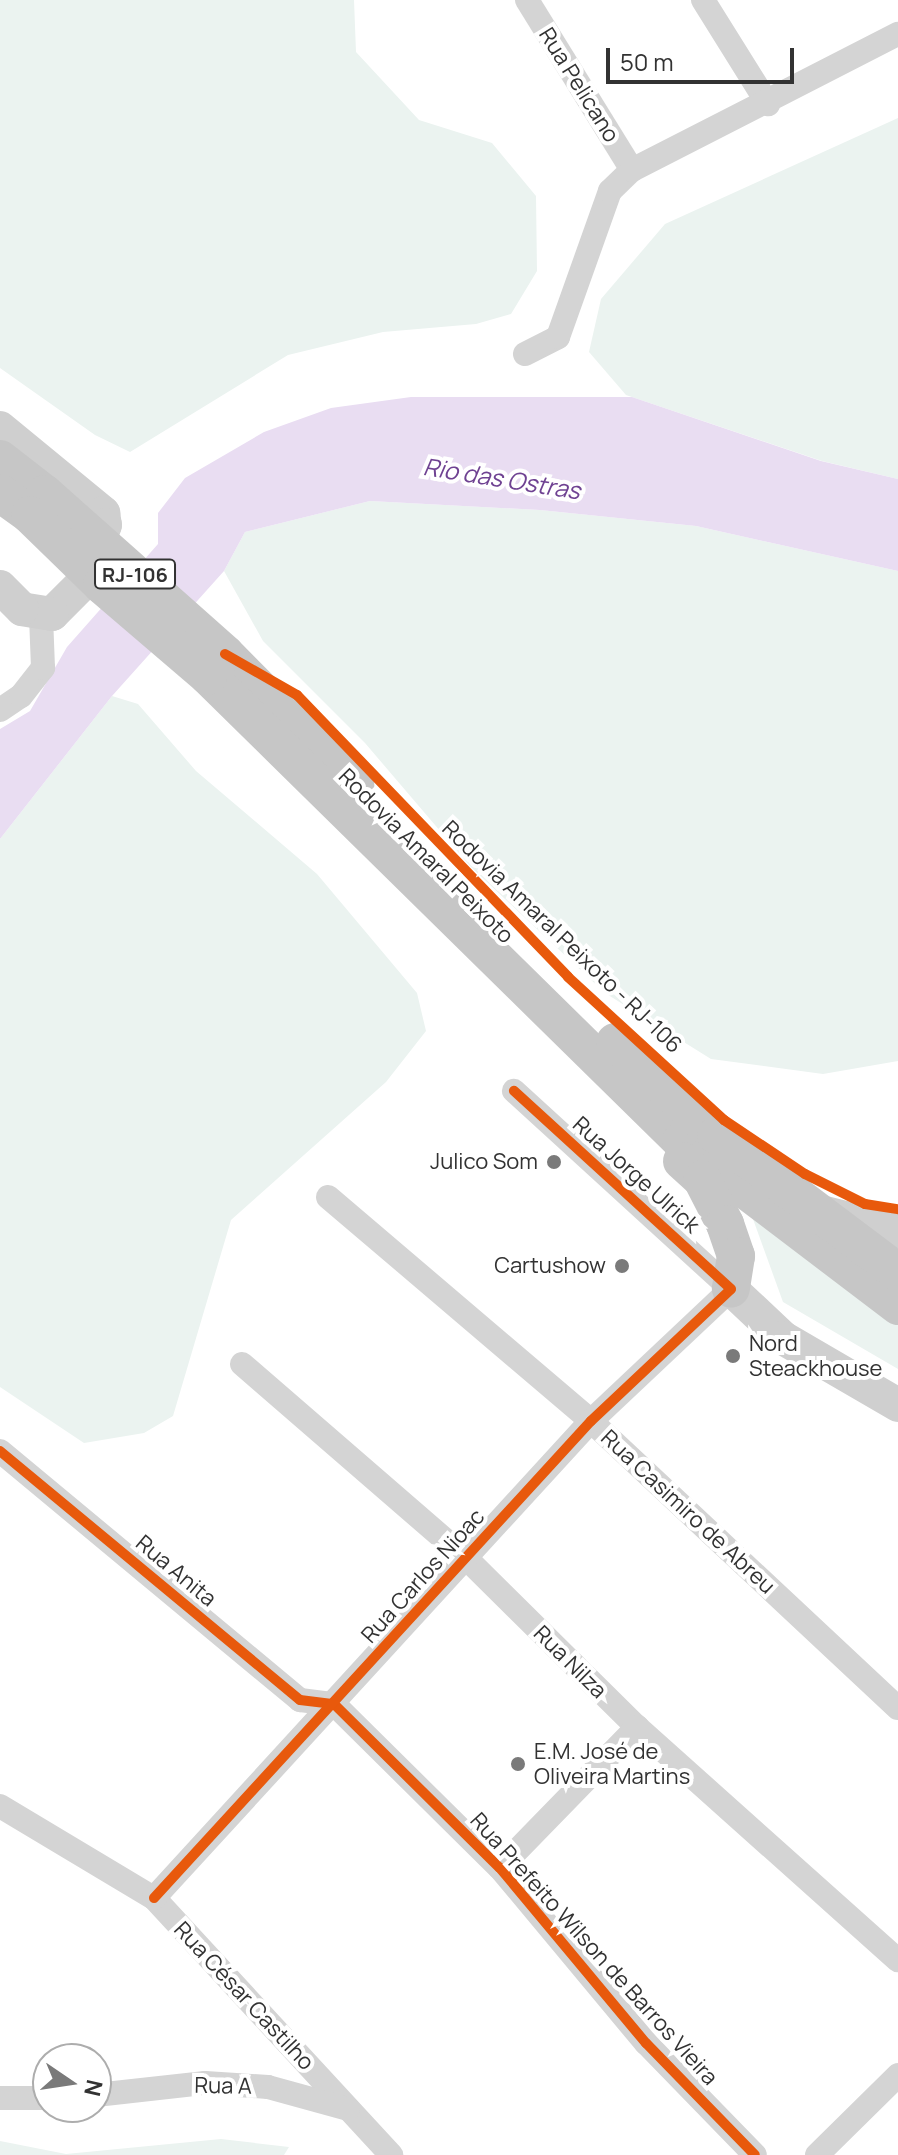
<!DOCTYPE html>
<html>
<head>
<meta charset="utf-8">
<style>
	body { margin:0 }
	#map { position:relative; width:898px; height:2155px; overflow:hidden; background:#fff; font-family:Manrope,sans-serif }
	div>[style] { position:absolute }
	[style*='--x'] { left:calc(var(--x)*1px); top:calc(var(--y)*1px); width:calc(var(--w)*1px); rotate:calc(var(--a)*1deg) }
	.green>* { inset:0; background:#ebf3f0 }
	.water>* { inset:0; background:#e9ddf2 }
	.minor>* { height:24px; margin:-12px; padding:0 12px; transform-origin:12px; border-radius:12px; background:#d4d4d4 }
	.secondary>* { height:34px; margin:-17px; padding:0 17px; transform-origin:17px; border-radius:17px; background:#cfcfcf }
	.trunk>* { height:38px; margin:-19px; padding:0 19px; transform-origin:19px; border-radius:19px; background:#c6c6c6 }
	.trunk-bridge>* { height:38px; margin:-19px; padding:0 19px; transform-origin:19px; border-radius:19px; background:#c6c6c6 }
	.cycleway>* { height:10px; margin:-5px; padding:0 5px; transform-origin:5px; border-radius:5px; background:#e8590c }
	.dots>* { width:22px; height:22px; translate:-50% -50%; box-sizing:border-box; border:4px solid #fff; border-radius:50% }
	span { translate:-50% -50%; white-space:nowrap; text-align:center; line-height:1.15; -webkit-text-stroke:8px #fff; paint-order:stroke }
	.shield-label span { padding:2px 6px; background:#fff; border:2px solid; border-radius:6px; -webkit-text-stroke-width:0 }
	.shield-label { font-size:20px; color:#323232; font-weight:700 }
	.street-label { font-size:22px; color:#323232 }
	.poi-label { font-size:22px; color:#323232 }
	.right { translate:-100% -50%; text-align:right }
	.left { translate:0 -50%; text-align:left }
	.water-label { font-size:24px; color:#6f4292; font-style:italic }
	.north { position:absolute; left:32px; top:2043px; width:80px; height:80px; box-sizing:border-box; background:#fff; border:2px solid #adadad; border-radius:50%; rotate:103deg; font-size:22px; font-weight:700; line-height:32px; text-align:center; color:#323232 }
	.north::after { content:''; display:block; margin:auto; width:28px; height:36px; background:#7a7a7a; clip-path:polygon(50% 0,100% 100%,50% 72%,0 100%) }
	.scale { position:absolute; left:606px; top:48px; width:188px; height:36px; box-sizing:border-box; border:4px solid #323232; border-top:0; padding-left:10px; font-size:24px; line-height:28px; white-space:nowrap; color:#323232; -webkit-text-stroke:6px #fff; paint-order:stroke }
</style>
</head>
<body>
<div id="map">
	<div class="green">
		<div style="clip-path:polygon(0 0,354px 0,356px 52px,419px 120px,492px 143px,536px 196px,537px 271px,511px 314px,476px 324px,383px 332px,288px 355px,130px 452px,95px 435px,0 368px)"></div>
		<div style="clip-path:polygon(898px 118px,898px 479px,822px 461px,626px 395px,589px 352px,601px 299px,665px 224px)"></div>
		<div style="clip-path:polygon(370px 501px,540px 510px,696px 526px,898px 571px,898px 1061px,823px 1074px,711px 1059px,605px 993px,470px 866px,365px 743px,263px 641px,224px 571px,245px 532px)"></div>
		<div style="clip-path:polygon(112px 696px,138px 704px,196px 771px,317px 874px,417px 993px,426px 1031px,386px 1082px,231px 1220px,173px 1416px,144px 1433px,84px 1443px,0 1387px,0 839px)"></div>
		<div style="clip-path:polygon(749px 1208px,898px 1318px,898px 1369px,783px 1302px)"></div>
		<div style="clip-path:polygon(221px 2139px,289px 2147px,284px 2155px,0 2155px,0 2141px,66px 2154px)"></div>
	</div>
	<div class="water">
		<div style="clip-path:polygon(411px 397px,632px 397px,821px 461px,898px 479px,898px 571px,696px 526px,540px 510px,370px 501px,245px 532px,224px 571px,112px 696px,0 839px,0 729px,30px 711px,67px 647px,158px 544px,158px 513px,185px 478px,264px 432px,331px 408px)"></div>
	</div>
	<div class="minor">
		<div style="--x:527;--y:0;--w:200;--a:58.3"></div>
		<div style="--x:703;--y:0;--w:123;--a:58"></div>
		<div style="--x:525;--y:354;--w:37;--a:-27"></div>
		<div style="--x:558;--y:337;--w:155;--a:-70.4"></div>
		<div style="--x:610;--y:191;--w:30;--a:-44"></div>
		<div style="--x:632;--y:170;--w:299;--a:-27.1"></div>
		<div style="--x:0;--y:710;--w:25;--a:-34"></div>
		<div style="--x:21;--y:696;--w:36;--a:-52"></div>
		<div style="--x:43;--y:668;--w:53;--a:-92.2"></div>
		<div style="--x:328;--y:1197;--w:345;--a:40.4"></div>
		<div style="--x:591;--y:1421;--w:420;--a:43.1"></div>
		<div style="--x:242;--y:1364;--w:296;--a:40.9"></div>
		<div style="--x:466;--y:1558;--w:240;--a:44.7"></div>
		<div style="--x:637;--y:1727;--w:350;--a:41.8"></div>
		<div style="--x:0;--y:1451;--w:390;--a:39.7"></div>
		<div style="--x:300;--y:1700;--w:34;--a:7"></div>
		<div style="--x:334;--y:1704;--w:233;--a:44.7"></div>
		<div style="--x:500;--y:1868;--w:228;--a:50.2"></div>
		<div style="--x:646;--y:2043;--w:156;--a:45.8"></div>
		<div style="--x:0;--y:1806;--w:179;--a:30.9"></div>
		<div style="--x:154;--y:1898;--w:350;--a:47.3"></div>
		<div style="--x:500;--y:1868;--w:197;--a:-45.8"></div>
		<div style="--x:154;--y:1898;--w:647;--a:-47.51"></div>
		<div style="--x:591;--y:1421;--w:192;--a:-43.3"></div>
		<div style="--x:731;--y:1289;--w:294;--a:-137.6"></div>
		<div style="--x:96;--y:2095;--w:110;--a:-6.3"></div>
		<div style="--x:205;--y:2083;--w:63;--a:3.6"></div>
		<div style="--x:268;--y:2087;--w:83;--a:15.4"></div>
		<div style="--x:0;--y:2098;--w:48;--a:0"></div>
		<div style="--x:817;--y:2155;--w:114;--a:-44.6"></div>
	</div>
	<div class="secondary">
		<div style="--x:0;--y:428;--w:134;--a:39.5"></div>
		<div style="--x:103;--y:513;--w:12;--a:81"></div>
		<div style="--x:105;--y:525;--w:62;--a:110.8"></div>
		<div style="--x:83;--y:583;--w:44;--a:135"></div>
		<div style="--x:52;--y:614;--w:30;--a:-171"></div>
		<div style="--x:22;--y:609;--w:31;--a:-135"></div>
		<div style="--x:821;--y:1212;--w:79;--a:13.9"></div>
		<div style="--x:731;--y:1289;--w:71;--a:43.3"></div>
		<div style="--x:783;--y:1338;--w:133;--a:30.2"></div>
	</div>
	<div class="trunk">
		<div style="--x:0;--y:459;--w:57;--a:37.9"></div>
		<div style="--x:0;--y:493;--w:37;--a:36"></div>
		<div style="--x:225;--y:654;--w:185;--a:45.2"></div>
		<div style="--x:208;--y:676;--w:663;--a:44.51"></div>
		<div style="--x:681;--y:1141;--w:273;--a:37.2"></div>
		<div style="--x:615;--y:1042;--w:137;--a:42.6"></div>
		<div style="--x:716;--y:1135;--w:228;--a:37"></div>
		<div style="--x:682;--y:1161;--w:27;--a:42"></div>
		<div style="--x:702;--y:1179;--w:51;--a:62.9"></div>
		<div style="--x:725;--y:1224;--w:34;--a:71"></div>
		<div style="--x:736;--y:1256;--w:33;--a:99"></div>
	</div>
	<div class="trunk-bridge">
		<div style="--x:45;--y:494;--w:241;--a:41.6"></div>
		<div style="--x:30;--y:515;--w:100;--a:44.2"></div>
		<div style="--x:102;--y:585;--w:140;--a:40.6"></div>
	</div>
	<div class="cycleway">
		<div style="--x:225;--y:654;--w:83;--a:29.7"></div>
		<div style="--x:297;--y:695;--w:391;--a:46.1"></div>
		<div style="--x:568;--y:977;--w:212;--a:42.5"></div>
		<div style="--x:724;--y:1120;--w:97;--a:33.7"></div>
		<div style="--x:805;--y:1174;--w:67;--a:26.6"></div>
		<div style="--x:865;--y:1204;--w:33;--a:9"></div>
		<div style="--x:0;--y:1451;--w:390;--a:39.7"></div>
		<div style="--x:300;--y:1700;--w:34;--a:7"></div>
		<div style="--x:334;--y:1704;--w:233;--a:44.7"></div>
		<div style="--x:500;--y:1868;--w:228;--a:50.2"></div>
		<div style="--x:646;--y:2043;--w:156;--a:45.8"></div>
		<div style="--x:154;--y:1898;--w:647;--a:-47.51"></div>
		<div style="--x:591;--y:1421;--w:192;--a:-43.3"></div>
		<div style="--x:731;--y:1289;--w:294;--a:-137.6"></div>
	</div>
	<div class="dots">
		<div style="left:554px;top:1162px;background:#7a7a7a"></div>
		<div style="left:622px;top:1266px;background:#7a7a7a"></div>
		<div style="left:733px;top:1356px;background:#7a7a7a"></div>
		<div style="left:518px;top:1764px;background:#7a7a7a"></div>
	</div>
	<div class="shield-label">
		<span style="left:135px;top:574px">RJ-106</span>
	</div>
	<div class="street-label">
		<span style="left:579px;top:85px;rotate:58deg">Rua Pelicano</span>
		<span style="left:426px;top:856px;rotate:45deg">Rodovia Amaral Peixoto</span>
		<span style="left:562px;top:937px;rotate:44deg">Rodovia Amaral Peixoto - RJ-106</span>
		<span style="left:636px;top:1175px;rotate:42deg">Rua Jorge Ulrick</span>
		<span style="left:688px;top:1512px;rotate:43deg">Rua Casimiro de Abreu</span>
		<span style="left:176px;top:1571px;rotate:40deg">Rua Anita</span>
		<span style="left:423px;top:1576px;rotate:-48deg">Rua Carlos Nioac</span>
		<span style="left:570px;top:1662px;rotate:45deg">Rua Nilza</span>
		<span style="left:594px;top:1949px;rotate:48deg">Rua Prefeito Wilson de Barros Vieira</span>
		<span style="left:244px;top:1996px;rotate:47deg">Rua César Castilho</span>
		<span style="left:223px;top:2086px;rotate:1deg">Rua A</span>
	</div>
	<div class="poi-label">
		<span class="right" style="left:538px;top:1162px">Julico Som</span>
		<span class="right" style="left:606px;top:1266px">Cartushow</span>
		<span class="left" style="left:749px;top:1356px">Nord<br>Steackhouse</span>
		<span class="left" style="left:534px;top:1764px">E.M. José de<br>Oliveira Martins</span>
	</div>
	<div class="water-label">
		<span style="left:502px;top:478px;rotate:9deg">Rio das Ostras</span>
	</div>
	<div class="north">N</div>
	<div class="scale">50 m</div>
</div>
</body>
</html>
